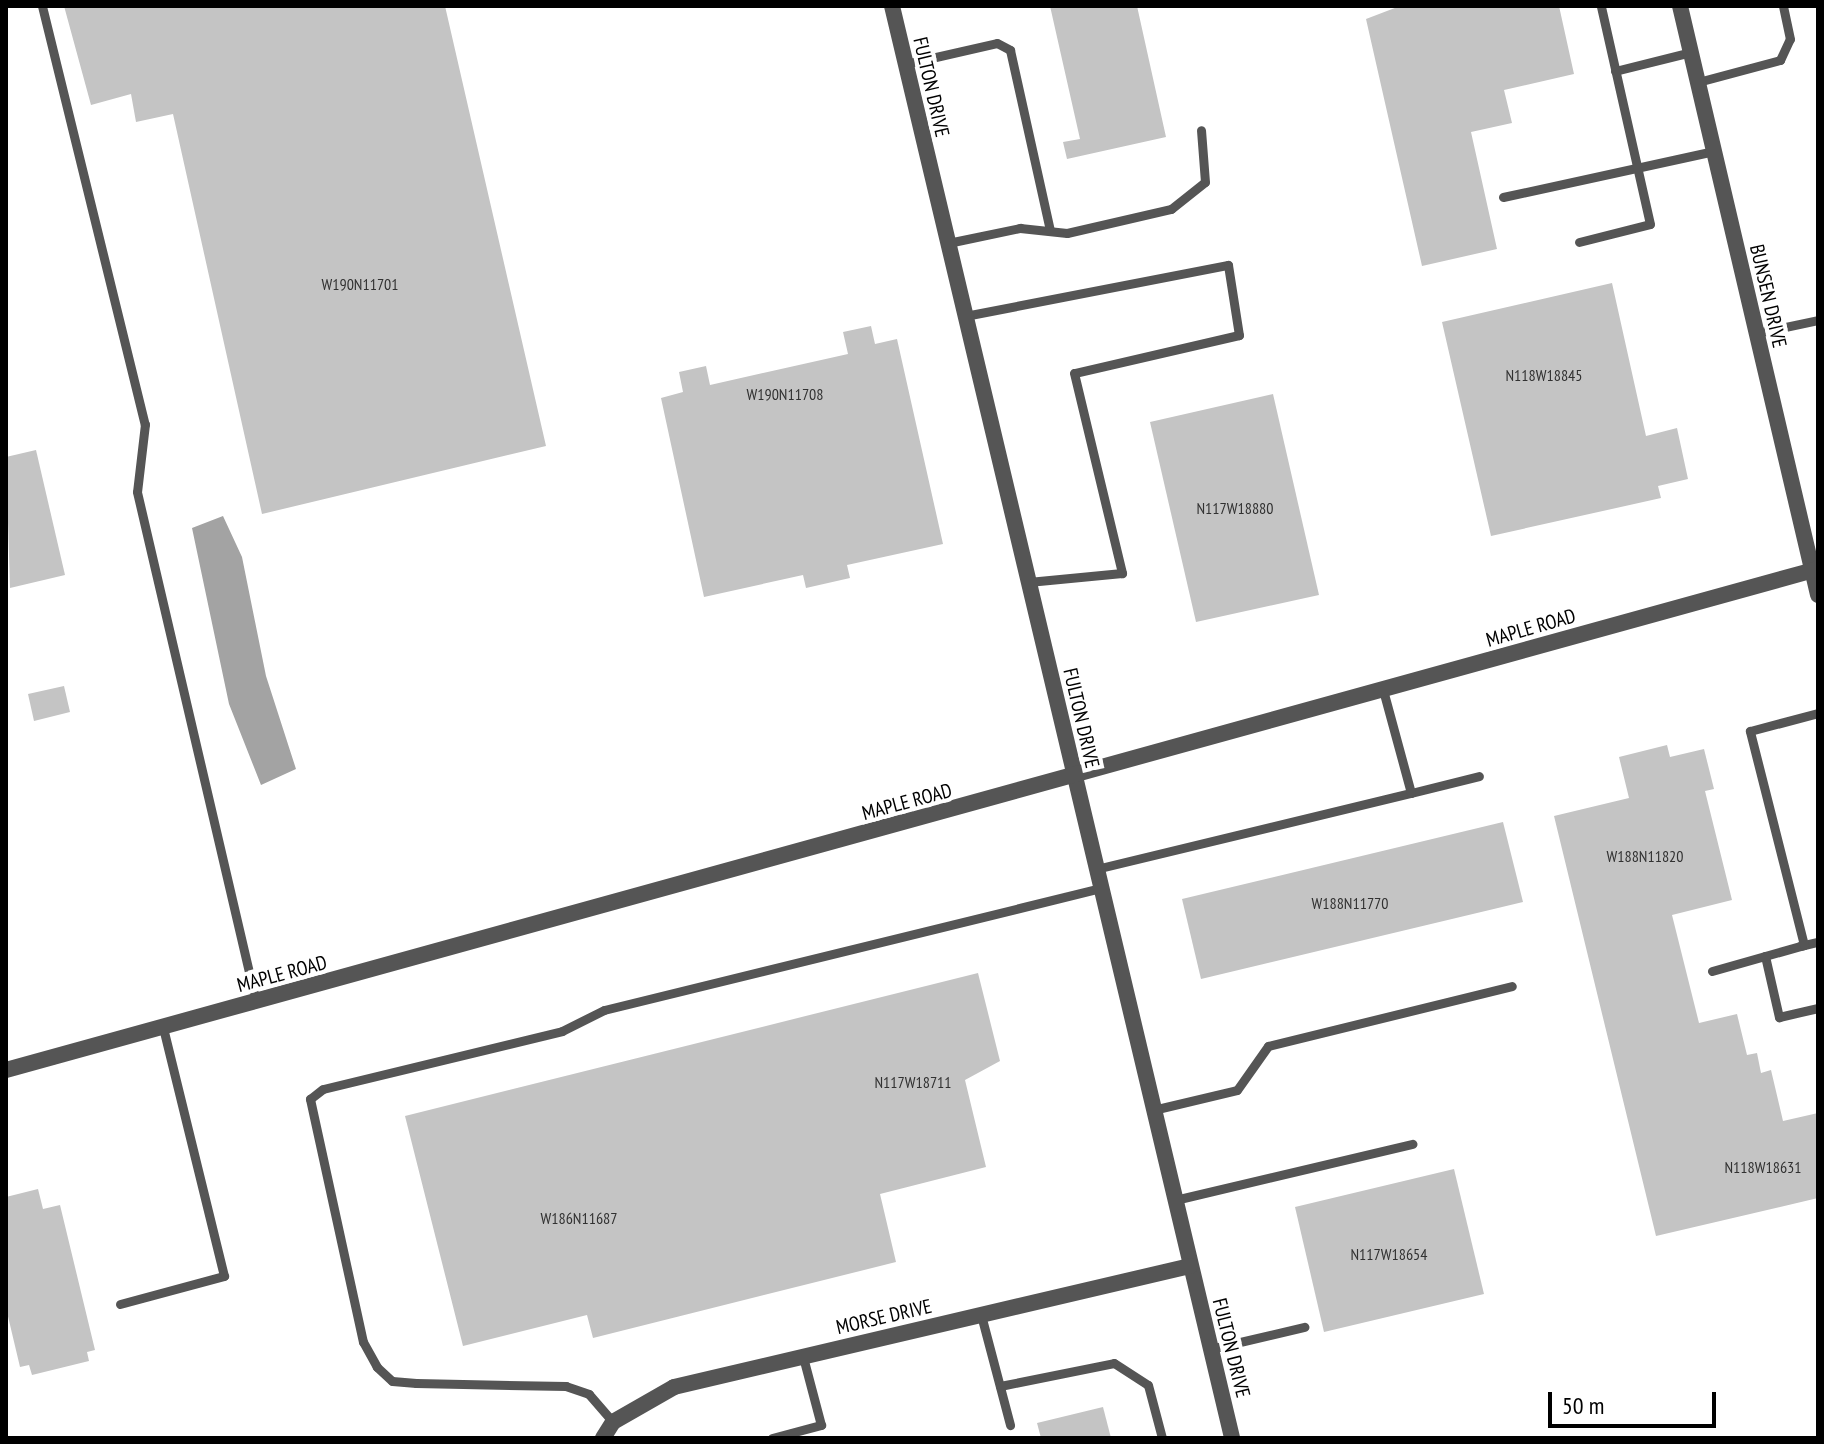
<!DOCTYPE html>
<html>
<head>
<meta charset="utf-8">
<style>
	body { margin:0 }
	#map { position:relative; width:1824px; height:1444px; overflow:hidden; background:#fff; font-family:"PT Sans Narrow",sans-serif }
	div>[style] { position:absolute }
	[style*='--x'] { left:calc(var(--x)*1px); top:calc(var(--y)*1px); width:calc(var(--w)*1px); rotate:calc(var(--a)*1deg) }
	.water>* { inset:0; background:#a3a3a3 }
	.building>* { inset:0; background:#c4c4c4 }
	.lane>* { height:9px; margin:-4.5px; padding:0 4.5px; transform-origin:4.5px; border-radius:4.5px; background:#555 }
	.street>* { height:16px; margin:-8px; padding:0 8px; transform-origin:8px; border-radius:8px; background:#555 }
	span { translate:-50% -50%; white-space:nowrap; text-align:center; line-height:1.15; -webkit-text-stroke:8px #fff; paint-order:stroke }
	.number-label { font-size:16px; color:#313131 }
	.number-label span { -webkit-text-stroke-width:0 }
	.street-label { font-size:20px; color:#000 }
	.frame { position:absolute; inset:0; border:8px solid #000; pointer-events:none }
	.scale { position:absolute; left:1548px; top:1392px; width:168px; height:36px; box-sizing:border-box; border:4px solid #000; border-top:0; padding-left:10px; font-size:24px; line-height:28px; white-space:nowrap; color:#000; -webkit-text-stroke:6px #fff; paint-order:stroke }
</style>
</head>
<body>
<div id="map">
	<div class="water">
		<div style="clip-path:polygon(223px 516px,242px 557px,266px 676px,296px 769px,261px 785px,229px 704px,192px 528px)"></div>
	</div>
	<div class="building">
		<div style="clip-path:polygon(64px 6px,445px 6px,546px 446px,262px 514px,173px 114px,136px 122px,131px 94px,91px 105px)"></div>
		<div style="clip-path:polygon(1050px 6px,1137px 6px,1166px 137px,1067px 159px,1063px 142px,1080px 139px)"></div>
		<div style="clip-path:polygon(1400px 6px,1559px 6px,1574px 74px,1504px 90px,1512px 123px,1471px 132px,1497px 249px,1422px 266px,1366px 19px)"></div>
		<div style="clip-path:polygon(1612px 283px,1646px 436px,1677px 428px,1688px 479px,1658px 486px,1661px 498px,1491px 536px,1442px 322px)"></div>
		<div style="clip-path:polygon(871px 326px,875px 344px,897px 339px,943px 544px,847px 565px,850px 578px,806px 588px,803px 575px,704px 597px,661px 398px,683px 392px,679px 372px,706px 366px,710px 385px,848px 354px,843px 332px)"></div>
		<div style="clip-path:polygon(1273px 394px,1319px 595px,1196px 622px,1150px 422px)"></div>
		<div style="clip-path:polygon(36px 450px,65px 575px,10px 588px,6px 457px)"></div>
		<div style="clip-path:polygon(64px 686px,70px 712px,34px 721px,28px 694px)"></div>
		<div style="clip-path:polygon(1667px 745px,1670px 757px,1704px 749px,1714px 789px,1705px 791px,1732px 900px,1672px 915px,1699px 1023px,1737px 1014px,1747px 1055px,1757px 1053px,1761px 1073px,1771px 1070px,1783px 1121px,1818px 1113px,1818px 1198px,1656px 1236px,1554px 816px,1629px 798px,1619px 757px)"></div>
		<div style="clip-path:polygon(1503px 822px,1523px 902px,1201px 979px,1182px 899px)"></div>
		<div style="clip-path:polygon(978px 973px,1000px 1061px,965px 1080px,986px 1167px,880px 1194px,896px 1262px,593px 1338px,587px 1315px,463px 1346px,405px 1116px)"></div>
		<div style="clip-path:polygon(1454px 1169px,1484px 1294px,1324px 1332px,1295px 1207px)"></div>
		<div style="clip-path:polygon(38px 1189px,43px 1209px,60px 1205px,95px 1350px,87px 1352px,89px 1361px,32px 1375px,29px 1365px,20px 1367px,6px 1308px,6px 1197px)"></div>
		<div style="clip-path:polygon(1103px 1407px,1111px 1438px,1041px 1438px,1037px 1423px)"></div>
	</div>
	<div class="lane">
		<div style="--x:42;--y:6;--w:431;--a:76.2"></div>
		<div style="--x:145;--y:424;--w:68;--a:96.7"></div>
		<div style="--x:137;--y:492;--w:524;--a:76.87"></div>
		<div style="--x:905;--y:64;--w:94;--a:-12.9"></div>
		<div style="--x:997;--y:43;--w:15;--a:28"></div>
		<div style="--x:1010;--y:50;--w:185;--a:77.5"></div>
		<div style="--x:1615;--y:71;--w:78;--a:-14"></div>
		<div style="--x:1698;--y:82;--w:85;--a:-15"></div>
		<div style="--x:1780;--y:60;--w:23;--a:-65"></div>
		<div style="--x:1790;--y:39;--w:34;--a:-102"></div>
		<div style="--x:1503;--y:197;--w:216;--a:-12.3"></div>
		<div style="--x:1579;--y:242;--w:73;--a:-14.2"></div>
		<div style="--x:1650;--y:224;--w:223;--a:-102.7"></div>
		<div style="--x:948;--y:243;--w:74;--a:-11.8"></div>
		<div style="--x:1020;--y:228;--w:47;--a:6.1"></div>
		<div style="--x:1067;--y:233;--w:107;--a:-13"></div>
		<div style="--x:1171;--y:209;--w:43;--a:-38.5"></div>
		<div style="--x:1205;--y:182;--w:52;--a:-94.4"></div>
		<div style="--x:965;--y:316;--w:268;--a:-11"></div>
		<div style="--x:1228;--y:265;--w:71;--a:81.1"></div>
		<div style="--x:1239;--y:335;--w:169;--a:167"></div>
		<div style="--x:1074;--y:373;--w:206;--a:76.5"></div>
		<div style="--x:1122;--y:573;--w:94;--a:174.5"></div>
		<div style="--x:1757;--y:333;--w:62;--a:-12"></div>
		<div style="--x:1411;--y:793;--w:70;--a:-14"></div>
		<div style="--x:1096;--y:869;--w:324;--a:-13.6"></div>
		<div style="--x:1411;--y:793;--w:107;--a:-105.2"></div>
		<div style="--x:1800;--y:946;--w:18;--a:-13"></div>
		<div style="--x:1765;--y:956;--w:63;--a:77.1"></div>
		<div style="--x:1779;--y:1017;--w:40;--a:-13"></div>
		<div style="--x:1712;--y:971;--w:96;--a:-15.8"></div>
		<div style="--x:1804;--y:945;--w:221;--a:-104.2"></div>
		<div style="--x:1750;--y:731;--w:70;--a:-14.8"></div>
		<div style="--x:1153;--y:1110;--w:86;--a:-13.4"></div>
		<div style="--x:1237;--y:1090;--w:54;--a:-54.8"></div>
		<div style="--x:1268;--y:1046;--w:251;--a:-13.8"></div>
		<div style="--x:1175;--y:1200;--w:244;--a:-13.3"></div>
		<div style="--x:120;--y:1304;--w:108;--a:-15.1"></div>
		<div style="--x:224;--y:1276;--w:256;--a:-103.8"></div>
		<div style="--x:981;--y:1315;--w:114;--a:75.2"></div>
		<div style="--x:1210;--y:1349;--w:97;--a:-13.2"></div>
		<div style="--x:1000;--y:1386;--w:116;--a:-11.4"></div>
		<div style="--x:1114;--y:1363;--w:40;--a:32.9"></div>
		<div style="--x:1148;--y:1385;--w:55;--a:75.2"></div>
		<div style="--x:613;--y:1422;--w:37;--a:-131"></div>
		<div style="--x:589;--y:1394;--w:24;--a:-161"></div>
		<div style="--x:566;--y:1386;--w:150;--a:-178.9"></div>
		<div style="--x:416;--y:1383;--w:24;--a:-175"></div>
		<div style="--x:392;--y:1381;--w:21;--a:-137"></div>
		<div style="--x:377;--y:1367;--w:29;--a:-119"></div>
		<div style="--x:363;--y:1342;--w:249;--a:-102.3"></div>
		<div style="--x:310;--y:1099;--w:16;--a:-38"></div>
		<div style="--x:323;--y:1089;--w:246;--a:-13.6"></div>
		<div style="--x:562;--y:1031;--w:47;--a:-26.6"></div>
		<div style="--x:604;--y:1010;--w:512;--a:-13.79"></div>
		<div style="--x:772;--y:1438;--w:51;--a:-14.9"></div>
		<div style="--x:821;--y:1425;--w:70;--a:-104.8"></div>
	</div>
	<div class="street">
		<div style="--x:892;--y:6;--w:1472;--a:76.64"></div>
		<div style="--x:1680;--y:6;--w:605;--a:76.81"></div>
		<div style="--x:6;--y:1070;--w:1880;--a:-15.46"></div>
		<div style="--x:603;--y:1438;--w:19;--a:-58"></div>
		<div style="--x:613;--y:1422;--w:70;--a:-29.8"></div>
		<div style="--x:674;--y:1387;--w:530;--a:-13.2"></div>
	</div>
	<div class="number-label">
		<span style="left:360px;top:284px">W190N11701</span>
		<span style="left:1544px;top:375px">N118W18845</span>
		<span style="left:785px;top:394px">W190N11708</span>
		<span style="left:1235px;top:508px">N117W18880</span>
		<span style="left:1645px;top:856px">W188N11820</span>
		<span style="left:1350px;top:903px">W188N11770</span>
		<span style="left:913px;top:1082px">N117W18711</span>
		<span style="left:1763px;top:1167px">N118W18631</span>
		<span style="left:579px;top:1218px">W186N11687</span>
		<span style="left:1389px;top:1254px">N117W18654</span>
	</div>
	<div class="street-label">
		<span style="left:931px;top:87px;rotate:77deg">FULTON DRIVE</span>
		<span style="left:1768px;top:296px;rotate:77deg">BUNSEN DRIVE</span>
		<span style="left:1531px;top:628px;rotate:-16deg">MAPLE ROAD</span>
		<span style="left:1081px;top:718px;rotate:77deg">FULTON DRIVE</span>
		<span style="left:907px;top:802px;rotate:-15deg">MAPLE ROAD</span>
		<span style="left:282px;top:974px;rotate:-15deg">MAPLE ROAD</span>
		<span style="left:884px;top:1317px;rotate:-13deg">MORSE DRIVE</span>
		<span style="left:1231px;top:1348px;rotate:76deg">FULTON DRIVE</span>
	</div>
	<div class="frame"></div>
	<div class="scale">50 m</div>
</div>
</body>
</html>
